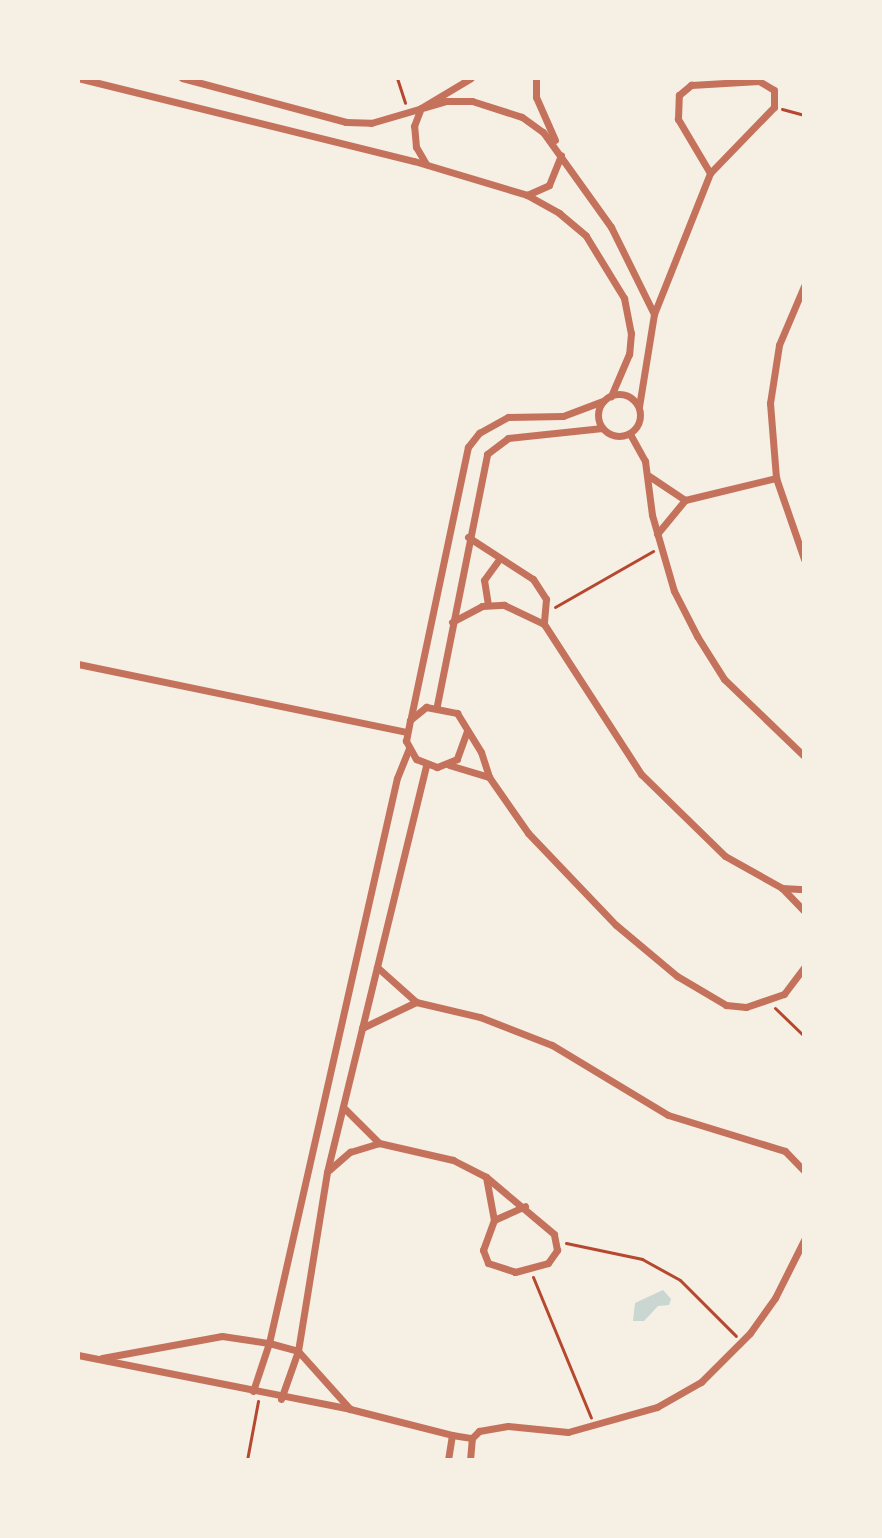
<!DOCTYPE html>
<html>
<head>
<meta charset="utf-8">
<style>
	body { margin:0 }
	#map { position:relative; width:882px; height:1538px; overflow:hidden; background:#f6efe4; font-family:Manrope,sans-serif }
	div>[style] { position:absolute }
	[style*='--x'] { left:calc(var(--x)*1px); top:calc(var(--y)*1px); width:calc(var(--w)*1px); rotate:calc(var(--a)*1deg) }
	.water>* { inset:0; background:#c9d6d2 }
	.path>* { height:3px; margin:-1.5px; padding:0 1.5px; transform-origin:1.5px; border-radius:1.5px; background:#b5482f }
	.minor>* { height:7px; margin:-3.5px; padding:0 3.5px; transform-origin:3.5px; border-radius:3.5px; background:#c5725c }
	.minor>.ring { margin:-3.5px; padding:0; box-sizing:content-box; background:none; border:7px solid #c5725c; border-radius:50% }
	span { translate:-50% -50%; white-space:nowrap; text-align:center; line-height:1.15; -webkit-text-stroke:8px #f6efe4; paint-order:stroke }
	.frame { position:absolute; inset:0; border:80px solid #f6efe4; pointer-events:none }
</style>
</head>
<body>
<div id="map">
	<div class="water">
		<div style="clip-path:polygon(663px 1290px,671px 1299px,669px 1305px,658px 1306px,644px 1321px,633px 1321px,635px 1303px)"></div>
	</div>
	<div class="path">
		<div style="--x:397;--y:78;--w:26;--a:72"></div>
		<div style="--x:782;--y:109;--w:23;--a:15"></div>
		<div style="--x:555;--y:607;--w:113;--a:-29.7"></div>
		<div style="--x:775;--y:1008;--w:40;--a:44"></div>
		<div style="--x:566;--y:1243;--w:78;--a:11.9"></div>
		<div style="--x:642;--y:1259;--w:43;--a:28.9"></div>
		<div style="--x:680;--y:1280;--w:79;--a:45"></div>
		<div style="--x:533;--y:1277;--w:152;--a:67.6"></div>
		<div style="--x:247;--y:1460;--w:60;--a:-79.4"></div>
	</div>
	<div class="minor">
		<div style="--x:78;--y:78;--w:346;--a:13.9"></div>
		<div style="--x:414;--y:161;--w:118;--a:16.7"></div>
		<div style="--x:527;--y:195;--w:37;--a:29"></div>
		<div style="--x:559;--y:213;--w:35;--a:40"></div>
		<div style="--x:586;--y:236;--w:73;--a:58.5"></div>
		<div style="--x:624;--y:298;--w:36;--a:79"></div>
		<div style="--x:631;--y:333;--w:21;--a:95"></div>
		<div style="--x:629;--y:354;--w:46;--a:113.2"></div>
		<div style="--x:182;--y:78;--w:170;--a:15"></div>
		<div style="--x:346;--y:122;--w:25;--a:2"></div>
		<div style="--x:371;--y:123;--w:78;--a:-16.3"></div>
		<div style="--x:446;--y:101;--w:26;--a:0"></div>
		<div style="--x:472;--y:101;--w:52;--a:17.7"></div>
		<div style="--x:522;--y:117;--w:26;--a:36"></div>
		<div style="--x:543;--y:132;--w:117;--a:54.4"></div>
		<div style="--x:611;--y:227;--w:97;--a:63.7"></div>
		<div style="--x:654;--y:314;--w:94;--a:99.2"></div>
		<div style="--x:536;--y:78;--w:19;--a:90"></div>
		<div style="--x:536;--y:97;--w:47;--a:66.2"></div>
		<div style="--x:759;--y:81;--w:17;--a:31"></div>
		<div style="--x:774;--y:90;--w:17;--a:90"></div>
		<div style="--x:774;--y:107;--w:92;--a:134.1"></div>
		<div style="--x:710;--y:173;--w:63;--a:-120.7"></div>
		<div style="--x:678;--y:119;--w:24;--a:-88"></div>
		<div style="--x:679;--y:95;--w:16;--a:-40"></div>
		<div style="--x:691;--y:85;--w:68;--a:-3.4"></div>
		<div style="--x:426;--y:164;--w:20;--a:-120"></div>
		<div style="--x:416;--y:147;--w:21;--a:-95"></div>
		<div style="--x:414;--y:126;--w:19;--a:-69"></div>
		<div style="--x:421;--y:108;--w:58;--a:-31"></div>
		<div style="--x:527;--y:195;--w:24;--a:-24"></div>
		<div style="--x:549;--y:185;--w:32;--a:-68"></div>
		<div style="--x:804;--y:286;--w:64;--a:113"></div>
		<div style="--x:779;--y:345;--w:59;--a:98.8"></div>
		<div style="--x:770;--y:403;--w:75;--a:85.4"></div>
		<div style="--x:776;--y:478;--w:86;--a:70.9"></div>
		<div style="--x:654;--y:314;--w:152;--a:-68.3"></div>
		<div class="ring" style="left:598px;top:394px;width:35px;height:35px"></div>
		<div style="--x:630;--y:434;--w:31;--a:61"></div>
		<div style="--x:645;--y:461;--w:54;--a:82.6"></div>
		<div style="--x:652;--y:515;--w:79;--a:73.9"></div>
		<div style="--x:674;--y:591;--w:51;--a:62.9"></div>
		<div style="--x:697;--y:636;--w:51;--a:57.9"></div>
		<div style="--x:724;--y:679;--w:111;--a:43.9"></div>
		<div style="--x:649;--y:476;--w:43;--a:33.7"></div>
		<div style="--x:657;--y:534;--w:44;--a:-50.5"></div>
		<div style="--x:685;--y:500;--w:94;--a:-13.6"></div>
		<div style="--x:468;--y:537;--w:77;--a:32.9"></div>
		<div style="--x:533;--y:579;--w:24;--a:57"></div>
		<div style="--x:546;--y:599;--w:25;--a:95"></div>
		<div style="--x:488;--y:605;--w:25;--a:-99"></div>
		<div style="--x:484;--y:580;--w:26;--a:-54"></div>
		<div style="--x:452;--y:622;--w:34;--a:-28"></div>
		<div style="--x:482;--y:606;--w:22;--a:-3"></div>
		<div style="--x:504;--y:605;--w:44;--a:25.4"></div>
		<div style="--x:544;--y:624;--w:179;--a:57.1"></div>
		<div style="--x:641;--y:774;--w:117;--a:44.3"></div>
		<div style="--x:725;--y:856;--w:65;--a:29.3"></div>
		<div style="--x:782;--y:888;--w:32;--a:46"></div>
		<div style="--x:78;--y:664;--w:335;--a:11.7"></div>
		<div style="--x:437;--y:705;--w:256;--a:-78.7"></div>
		<div style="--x:487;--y:454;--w:26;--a:-37"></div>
		<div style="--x:508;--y:438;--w:95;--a:-6.1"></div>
		<div style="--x:411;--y:717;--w:276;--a:-78.1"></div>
		<div style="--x:468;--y:447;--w:18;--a:-52"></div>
		<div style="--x:479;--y:433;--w:33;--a:-29"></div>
		<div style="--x:508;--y:417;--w:55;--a:-1"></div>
		<div style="--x:563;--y:416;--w:43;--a:-20.6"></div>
		<div style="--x:467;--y:731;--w:30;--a:110"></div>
		<div style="--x:457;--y:759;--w:22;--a:158"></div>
		<div style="--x:437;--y:767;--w:22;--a:-159"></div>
		<div style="--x:416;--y:759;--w:21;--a:-119"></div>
		<div style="--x:406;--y:741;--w:21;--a:-79"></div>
		<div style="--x:410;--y:720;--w:21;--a:-39"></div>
		<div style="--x:426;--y:707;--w:32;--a:11"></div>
		<div style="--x:457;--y:713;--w:46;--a:58.4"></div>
		<div style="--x:481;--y:752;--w:26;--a:72"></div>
		<div style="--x:489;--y:777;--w:68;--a:55.1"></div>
		<div style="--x:528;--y:833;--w:127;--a:46.3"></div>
		<div style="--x:616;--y:925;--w:80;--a:39.9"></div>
		<div style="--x:677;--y:976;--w:57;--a:30.6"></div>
		<div style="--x:726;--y:1005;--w:20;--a:6"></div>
		<div style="--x:746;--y:1007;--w:40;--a:-18.9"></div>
		<div style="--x:784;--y:994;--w:34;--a:-53"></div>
		<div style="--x:449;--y:765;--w:42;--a:16.7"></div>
		<div style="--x:782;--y:888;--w:22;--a:3"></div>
		<div style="--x:377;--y:967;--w:52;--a:41.9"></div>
		<div style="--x:416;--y:1002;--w:66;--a:13.2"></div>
		<div style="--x:480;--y:1017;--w:77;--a:21.3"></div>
		<div style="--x:552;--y:1045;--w:135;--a:31.1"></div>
		<div style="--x:668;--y:1115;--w:122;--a:17.1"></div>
		<div style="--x:785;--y:1151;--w:28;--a:46"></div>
		<div style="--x:362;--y:1028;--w:60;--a:-25.7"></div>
		<div style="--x:343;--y:1107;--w:51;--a:45"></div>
		<div style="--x:329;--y:1170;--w:28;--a:-41"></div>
		<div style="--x:350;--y:1152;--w:30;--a:-17"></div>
		<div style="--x:379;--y:1143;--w:76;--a:12.9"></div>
		<div style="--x:453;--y:1160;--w:37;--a:27"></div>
		<div style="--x:486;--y:1177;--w:44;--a:79.5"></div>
		<div style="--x:494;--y:1220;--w:32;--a:110"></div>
		<div style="--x:483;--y:1250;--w:14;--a:69"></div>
		<div style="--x:488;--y:1263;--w:28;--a:18"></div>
		<div style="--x:515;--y:1272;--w:34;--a:-15"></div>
		<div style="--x:548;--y:1263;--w:16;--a:-55"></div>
		<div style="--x:557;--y:1250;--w:16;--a:-101"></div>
		<div style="--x:554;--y:1234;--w:89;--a:-140"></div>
		<div style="--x:494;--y:1220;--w:34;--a:-24"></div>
		<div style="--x:78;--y:1355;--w:277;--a:11.2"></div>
		<div style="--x:350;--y:1409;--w:105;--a:14.3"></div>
		<div style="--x:452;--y:1435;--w:20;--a:9"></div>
		<div style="--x:472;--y:1438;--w:10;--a:-45"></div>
		<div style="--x:479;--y:1431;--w:29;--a:-10"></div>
		<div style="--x:508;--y:1426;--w:60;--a:5.7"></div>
		<div style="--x:568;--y:1432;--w:92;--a:-15.7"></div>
		<div style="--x:657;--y:1407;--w:51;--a:-29.6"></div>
		<div style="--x:701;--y:1382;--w:69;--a:-45"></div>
		<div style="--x:750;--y:1333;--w:43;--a:-54.5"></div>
		<div style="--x:775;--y:1298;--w:65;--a:-63.4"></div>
		<div style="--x:102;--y:1358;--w:122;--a:-10.4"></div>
		<div style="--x:222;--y:1336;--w:48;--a:8.5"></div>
		<div style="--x:269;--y:1343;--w:30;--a:15"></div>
		<div style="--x:298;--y:1351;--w:78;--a:48.1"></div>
		<div style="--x:253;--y:1391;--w:51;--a:-71.6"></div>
		<div style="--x:269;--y:1343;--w:579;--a:-77.24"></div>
		<div style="--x:397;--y:778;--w:31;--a:-68"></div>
		<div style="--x:281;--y:1399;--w:51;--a:-70.5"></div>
		<div style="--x:298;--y:1351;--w:181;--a:-80.8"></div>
		<div style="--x:327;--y:1172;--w:419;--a:-76.3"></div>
		<div style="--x:448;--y:1460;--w:25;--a:-81"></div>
		<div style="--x:470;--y:1460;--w:22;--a:-85"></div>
	</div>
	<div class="frame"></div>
</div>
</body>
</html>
